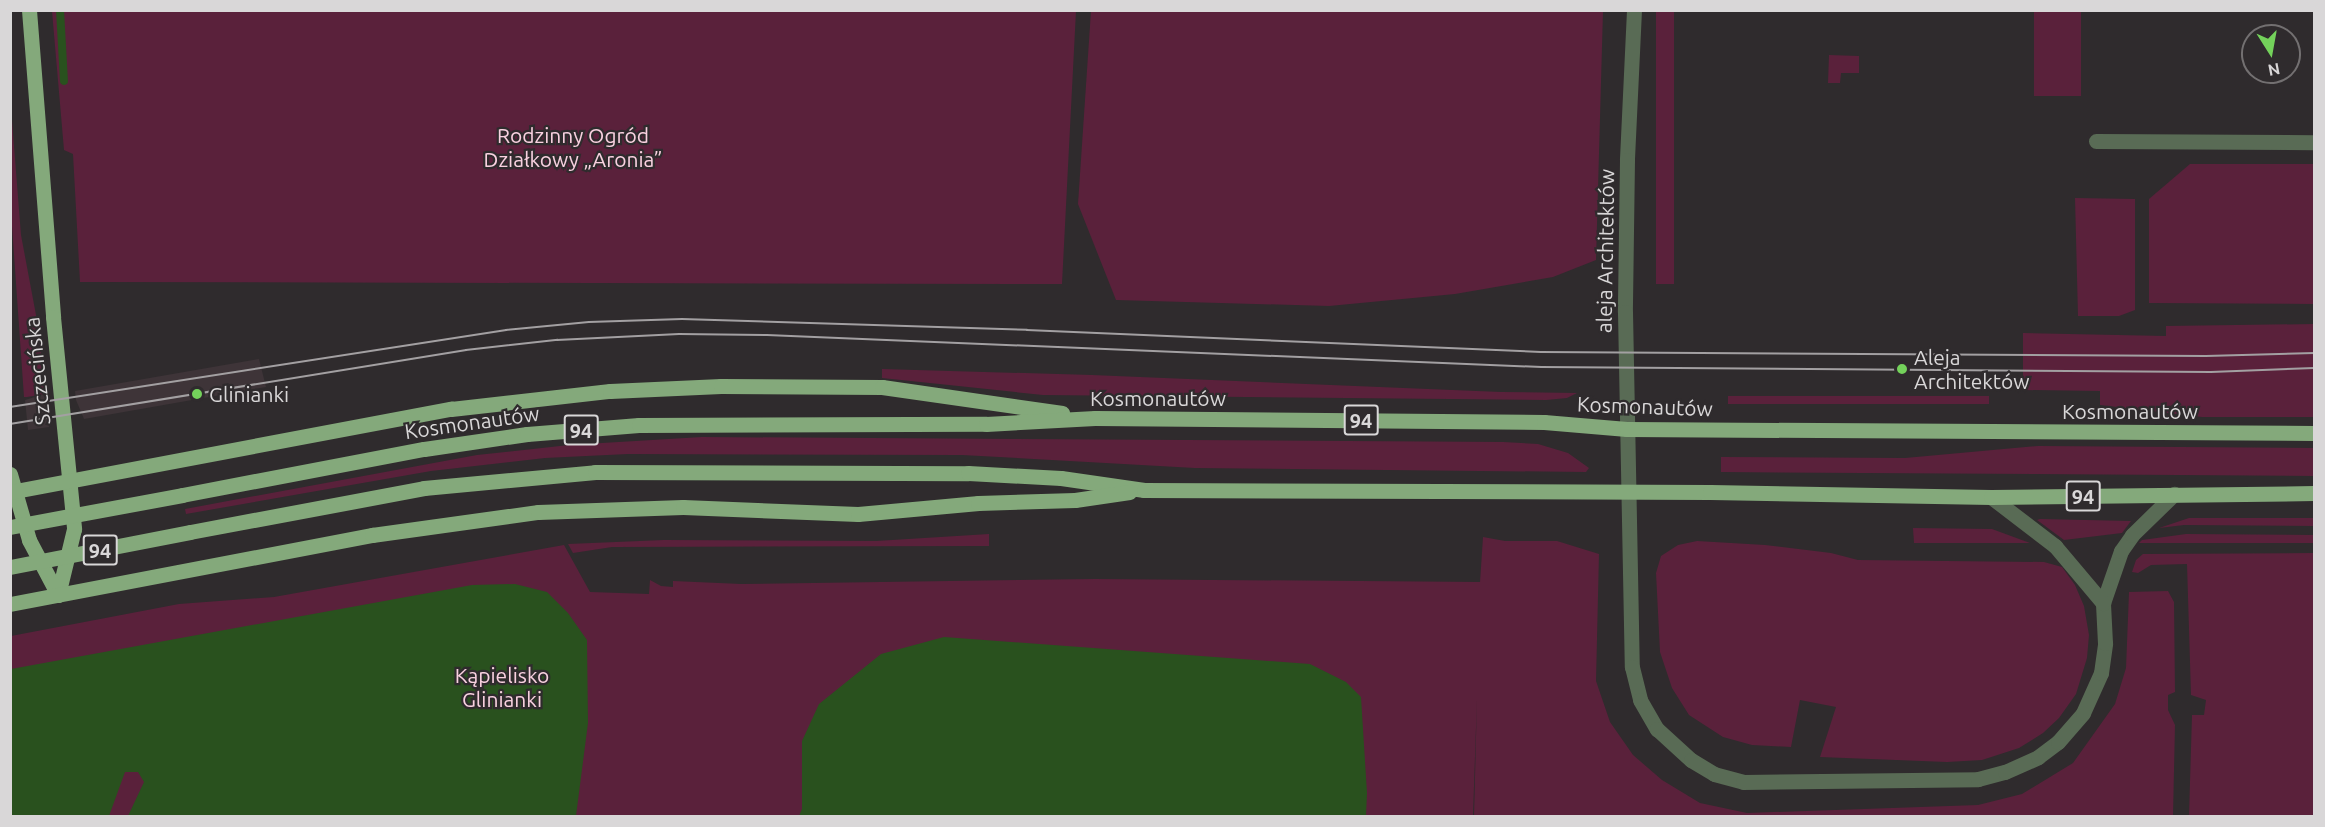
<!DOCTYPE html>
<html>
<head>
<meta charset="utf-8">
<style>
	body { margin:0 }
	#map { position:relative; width:2325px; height:827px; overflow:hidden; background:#2f2b2d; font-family:Ubuntu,sans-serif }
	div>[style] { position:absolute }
	.built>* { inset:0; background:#3e3438 }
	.green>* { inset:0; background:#5a213b; transform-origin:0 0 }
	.water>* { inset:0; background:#29511e }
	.stream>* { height:8px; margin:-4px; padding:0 4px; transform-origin:4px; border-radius:4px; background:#29511e }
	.minor>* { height:15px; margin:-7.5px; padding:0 7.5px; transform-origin:7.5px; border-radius:7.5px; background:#596b55 }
	.major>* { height:15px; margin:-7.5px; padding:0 7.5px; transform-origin:7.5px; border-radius:7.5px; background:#84a97b }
	.tram>* { height:1.5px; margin:-0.75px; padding:0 0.75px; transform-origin:0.75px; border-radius:0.75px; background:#a3a0a2 }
	.major-bridge>* { height:15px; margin:-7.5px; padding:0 7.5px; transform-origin:7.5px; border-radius:7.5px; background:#84a97b }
	.dots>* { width:16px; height:16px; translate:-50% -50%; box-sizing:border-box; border:3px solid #2f2b2d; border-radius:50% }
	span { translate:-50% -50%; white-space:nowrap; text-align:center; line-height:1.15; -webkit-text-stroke:4.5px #2f2b2d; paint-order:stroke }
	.shield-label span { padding:2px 4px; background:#2f2b2d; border:2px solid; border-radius:4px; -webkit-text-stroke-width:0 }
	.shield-label { font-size:20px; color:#d9d7d8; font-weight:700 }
	.park-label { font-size:21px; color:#f9d1e0 }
	.street-label { font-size:21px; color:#d9d7d8 }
	.poi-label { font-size:21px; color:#d9d7d8 }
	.left { translate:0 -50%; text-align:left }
	.frame { position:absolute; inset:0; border:12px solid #d9d7d8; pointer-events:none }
	.north { position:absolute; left:2241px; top:24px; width:60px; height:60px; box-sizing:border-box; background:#2f2b2d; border:2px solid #737071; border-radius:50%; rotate:169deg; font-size:16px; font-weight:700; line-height:24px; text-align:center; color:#d9d7d8 }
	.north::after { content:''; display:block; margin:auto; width:21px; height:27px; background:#74d25b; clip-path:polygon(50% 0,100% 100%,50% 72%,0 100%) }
</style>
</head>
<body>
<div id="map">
	<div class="built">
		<i style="clip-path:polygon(259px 359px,266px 387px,84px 419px,76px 400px,75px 391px)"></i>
		<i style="clip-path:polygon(45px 394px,49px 427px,28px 430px,25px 400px)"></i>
	</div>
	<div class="green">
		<i style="clip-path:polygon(52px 11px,1076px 11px,1062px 284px,80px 282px,73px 154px,64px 150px)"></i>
		<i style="clip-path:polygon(1091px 11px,1603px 11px,1596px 260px,1553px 277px,1455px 294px,1329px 306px,1116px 300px,1078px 204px)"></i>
		<i style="left:1656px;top:11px;width:18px;height:273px"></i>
		<i style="left:2034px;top:11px;width:47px;height:85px"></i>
		<i style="clip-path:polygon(1829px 55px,1859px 56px,1859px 73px,1841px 73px,1840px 83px,1828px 83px)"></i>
		<i style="clip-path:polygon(10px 95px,21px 235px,39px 331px,45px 394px,27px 397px,24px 397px,11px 212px)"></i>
		<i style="clip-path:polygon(2190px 164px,2314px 164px,2314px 304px,2149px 303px,2149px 199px)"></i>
		<i style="clip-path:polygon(2075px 198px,2135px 199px,2135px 310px,2119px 316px,2078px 316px)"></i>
		<i style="clip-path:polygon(2314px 324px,2314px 417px,2202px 417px,2100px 405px,2100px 391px,2023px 390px,2023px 333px,2166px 336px,2166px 326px)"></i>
		<i style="clip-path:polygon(882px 369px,1092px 375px,1501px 392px,1577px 393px,1567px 398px,1546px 400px,1043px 395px,882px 378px)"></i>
		<i style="left:1728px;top:396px;width:261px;height:8px"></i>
		<i style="clip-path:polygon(702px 437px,1503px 442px,1538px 444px,1568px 453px,1589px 468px,1586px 472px,1195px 468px,962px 455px,628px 454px,545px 458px,431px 471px,186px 514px,185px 509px,477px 455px,569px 445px)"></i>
		<i style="clip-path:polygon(2038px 446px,2314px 448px,2314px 476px,1721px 472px,1721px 457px,1905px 458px)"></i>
		<i style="clip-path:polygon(2189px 518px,2314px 518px,2314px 526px,2184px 525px,2159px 528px)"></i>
		<i style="clip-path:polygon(2040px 519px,2131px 521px,2122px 533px,2064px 540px,2037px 520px)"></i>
		<i style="clip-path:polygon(1913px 528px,1992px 529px,2030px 543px,1914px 543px)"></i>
		<i style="clip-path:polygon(989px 534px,989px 546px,612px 547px,573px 553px,568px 544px,664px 540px,876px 541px)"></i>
		<i style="clip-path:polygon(2186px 534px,2314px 535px,2314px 543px,2139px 543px,2142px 540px)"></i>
		<i style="clip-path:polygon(1483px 537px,1505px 541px,1557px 541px,1599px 554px,1596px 681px,1610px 722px,1633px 755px,1662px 780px,1700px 803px,1747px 813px,1978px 805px,2022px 794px,2073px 763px,2115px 704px,2126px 668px,2129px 592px,2168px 591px,2174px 602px,2175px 692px,2168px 695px,2168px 710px,2175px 725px,2173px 816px,1474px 816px,1477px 698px,1473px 816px,11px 816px,11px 636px,179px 604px,274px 597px,564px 545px,590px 592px,649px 594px,650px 580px,661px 586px,673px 587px,673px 581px,741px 584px,1095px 579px,1480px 582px)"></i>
		<i style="clip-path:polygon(1697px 541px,1765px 545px,1831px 553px,1858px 560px,2044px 562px,2062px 567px,2075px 585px,2084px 606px,2089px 635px,2087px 658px,2076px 694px,2059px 718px,2043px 733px,2019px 748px,1982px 760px,1947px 762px,1820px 757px,1836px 707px,1800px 700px,1791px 747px,1752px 745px,1723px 737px,1689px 715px,1672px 688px,1660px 652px,1656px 573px,1661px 556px,1678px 545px)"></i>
		<i style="clip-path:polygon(2314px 553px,2314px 816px,2189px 816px,2192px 715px,2204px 715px,2206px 700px,2191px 695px,2187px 564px,2151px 565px,2138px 573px,2132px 572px,2136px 560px,2143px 554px)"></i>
	</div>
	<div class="water">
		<i style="clip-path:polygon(515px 584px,547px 592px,568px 613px,587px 640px,588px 723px,576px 816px,128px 816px,144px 782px,138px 772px,125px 772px,109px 816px,11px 816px,11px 669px,472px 585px)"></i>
		<i style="clip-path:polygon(944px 637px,1310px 664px,1346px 682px,1361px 697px,1367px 793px,1366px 816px,799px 816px,802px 809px,802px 741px,819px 704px,881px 654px)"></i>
	</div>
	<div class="stream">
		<i style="left:60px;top:10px;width:71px;rotate:86.8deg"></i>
	</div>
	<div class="minor">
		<i style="left:1634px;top:10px;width:150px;rotate:92.7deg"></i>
		<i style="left:1627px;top:160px;width:152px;rotate:90.8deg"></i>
		<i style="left:1625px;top:312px;width:355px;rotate:88.9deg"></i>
		<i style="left:1632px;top:667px;width:34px;rotate:76deg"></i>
		<i style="left:1640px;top:700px;width:34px;rotate:60deg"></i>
		<i style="left:1657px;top:729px;width:46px;rotate:42.4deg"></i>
		<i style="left:1691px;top:760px;width:27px;rotate:31deg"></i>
		<i style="left:1714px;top:774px;width:30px;rotate:15deg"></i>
		<i style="left:1743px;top:782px;width:235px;rotate:-0.7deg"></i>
		<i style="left:1978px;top:779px;width:28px;rotate:-15deg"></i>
		<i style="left:2005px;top:772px;width:36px;rotate:-24deg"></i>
		<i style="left:2038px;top:757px;width:25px;rotate:-37deg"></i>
		<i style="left:2058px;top:742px;width:38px;rotate:-49deg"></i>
		<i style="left:2083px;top:713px;width:44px;rotate:-65.8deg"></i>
		<i style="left:2101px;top:673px;width:30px;rotate:-82deg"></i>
		<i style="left:2105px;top:643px;width:40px;rotate:-92.9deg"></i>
		<i style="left:2103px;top:603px;width:55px;rotate:-70.9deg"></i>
		<i style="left:2121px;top:551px;width:19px;rotate:-55deg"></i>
		<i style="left:2132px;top:535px;width:59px;rotate:-44.3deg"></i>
		<i style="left:2096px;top:141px;width:218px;rotate:0.3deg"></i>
		<i style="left:1991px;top:497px;width:81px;rotate:37.4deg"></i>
		<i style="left:2055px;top:546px;width:75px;rotate:49.9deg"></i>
	</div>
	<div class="major">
		<i style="left:29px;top:10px;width:308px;rotate:85.5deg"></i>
		<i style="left:53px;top:317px;width:213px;rotate:84.3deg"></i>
		<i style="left:74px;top:529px;width:68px;rotate:103.6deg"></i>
		<i style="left:10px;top:474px;width:69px;rotate:73.9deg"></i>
		<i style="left:29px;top:540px;width:62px;rotate:62.2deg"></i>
		<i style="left:10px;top:492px;width:449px;rotate:-10.7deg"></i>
		<i style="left:451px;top:409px;width:160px;rotate:-6.5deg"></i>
		<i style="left:610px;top:391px;width:111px;rotate:-2.6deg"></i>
		<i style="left:721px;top:386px;width:161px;rotate:0.4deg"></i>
		<i style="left:882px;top:387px;width:182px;rotate:8.2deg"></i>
		<i style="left:182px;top:495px;width:246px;rotate:-10.8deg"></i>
		<i style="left:424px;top:449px;width:104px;rotate:-8.3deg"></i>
		<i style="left:527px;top:434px;width:112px;rotate:-4.6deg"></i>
		<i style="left:639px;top:425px;width:347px;rotate:-0.2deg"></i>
		<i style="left:986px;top:424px;width:109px;rotate:-3.2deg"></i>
		<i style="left:1095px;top:418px;width:449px;rotate:0.5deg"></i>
		<i style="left:1544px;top:422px;width:83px;rotate:4.8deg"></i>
		<i style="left:1627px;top:429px;width:687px;rotate:0.33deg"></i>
		<i style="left:190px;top:532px;width:238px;rotate:-10.6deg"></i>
		<i style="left:424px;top:488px;width:172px;rotate:-5.3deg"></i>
		<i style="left:595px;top:472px;width:373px;rotate:0.2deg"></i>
		<i style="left:968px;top:473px;width:93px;rotate:3.1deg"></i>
		<i style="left:1061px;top:478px;width:84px;rotate:8.2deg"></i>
		<i style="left:1144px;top:490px;width:566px;rotate:0.2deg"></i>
		<i style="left:1710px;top:492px;width:281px;rotate:1deg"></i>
		<i style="left:1991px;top:497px;width:323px;rotate:-0.7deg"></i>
		<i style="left:10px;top:604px;width:369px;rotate:-10.8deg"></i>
		<i style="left:372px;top:535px;width:168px;rotate:-7.9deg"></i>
		<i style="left:538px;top:512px;width:145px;rotate:-2deg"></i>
		<i style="left:683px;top:507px;width:175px;rotate:2.3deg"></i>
		<i style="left:858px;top:514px;width:121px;rotate:-5.2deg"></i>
		<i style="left:978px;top:503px;width:97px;rotate:-1.8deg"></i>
		<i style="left:1075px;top:500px;width:55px;rotate:-8.4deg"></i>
	</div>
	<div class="tram">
		<i style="left:10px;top:407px;width:502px;rotate:-8.82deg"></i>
		<i style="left:506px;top:330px;width:83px;rotate:-5.5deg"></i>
		<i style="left:589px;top:322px;width:93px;rotate:-1.8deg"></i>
		<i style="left:682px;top:319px;width:345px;rotate:1.8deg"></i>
		<i style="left:1027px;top:330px;width:514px;rotate:2.45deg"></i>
		<i style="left:1541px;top:352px;width:665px;rotate:0.34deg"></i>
		<i style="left:2206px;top:356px;width:108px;rotate:-1.6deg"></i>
		<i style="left:10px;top:424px;width:462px;rotate:-9.2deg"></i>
		<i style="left:466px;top:350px;width:92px;rotate:-6.3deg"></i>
		<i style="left:557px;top:340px;width:122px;rotate:-2.8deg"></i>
		<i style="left:679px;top:334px;width:88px;rotate:0.7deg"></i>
		<i style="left:767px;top:335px;width:775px;rotate:2.37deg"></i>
		<i style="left:1541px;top:367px;width:670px;rotate:0.43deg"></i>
		<i style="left:2211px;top:372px;width:103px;rotate:-2.2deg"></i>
	</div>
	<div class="major-bridge">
		<i style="left:10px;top:527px;width:175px;rotate:-10.5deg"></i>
		<i style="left:10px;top:567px;width:183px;rotate:-11deg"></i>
	</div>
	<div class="dots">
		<i style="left:1902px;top:369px;background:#74d25b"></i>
		<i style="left:197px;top:394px;background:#74d25b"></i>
	</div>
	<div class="shield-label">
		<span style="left:1361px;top:420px">94</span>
		<span style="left:581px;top:430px">94</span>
		<span style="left:2083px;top:496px">94</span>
		<span style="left:100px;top:550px">94</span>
	</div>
	<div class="park-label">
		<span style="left:573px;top:147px">Rodzinny Ogród<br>Działkowy „Aronia”</span>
		<span style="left:502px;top:687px">Kąpielisko<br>Glinianki</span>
	</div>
	<div class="street-label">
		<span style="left:1605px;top:251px;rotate:-89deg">aleja Architektów</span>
		<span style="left:37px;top:371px;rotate:-96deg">Szczecińska</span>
		<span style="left:1158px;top:398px">Kosmonautów</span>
		<span style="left:1645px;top:406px;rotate:2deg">Kosmonautów</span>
		<span style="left:2130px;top:411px">Kosmonautów</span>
		<span style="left:472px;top:422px;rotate:-8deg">Kosmonautów</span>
	</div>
	<div class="poi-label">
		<span class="left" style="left:1914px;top:369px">Aleja<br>Architektów</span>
		<span class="left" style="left:209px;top:394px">Glinianki</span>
	</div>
	<div class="frame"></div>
	<div class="north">N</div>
</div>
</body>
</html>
